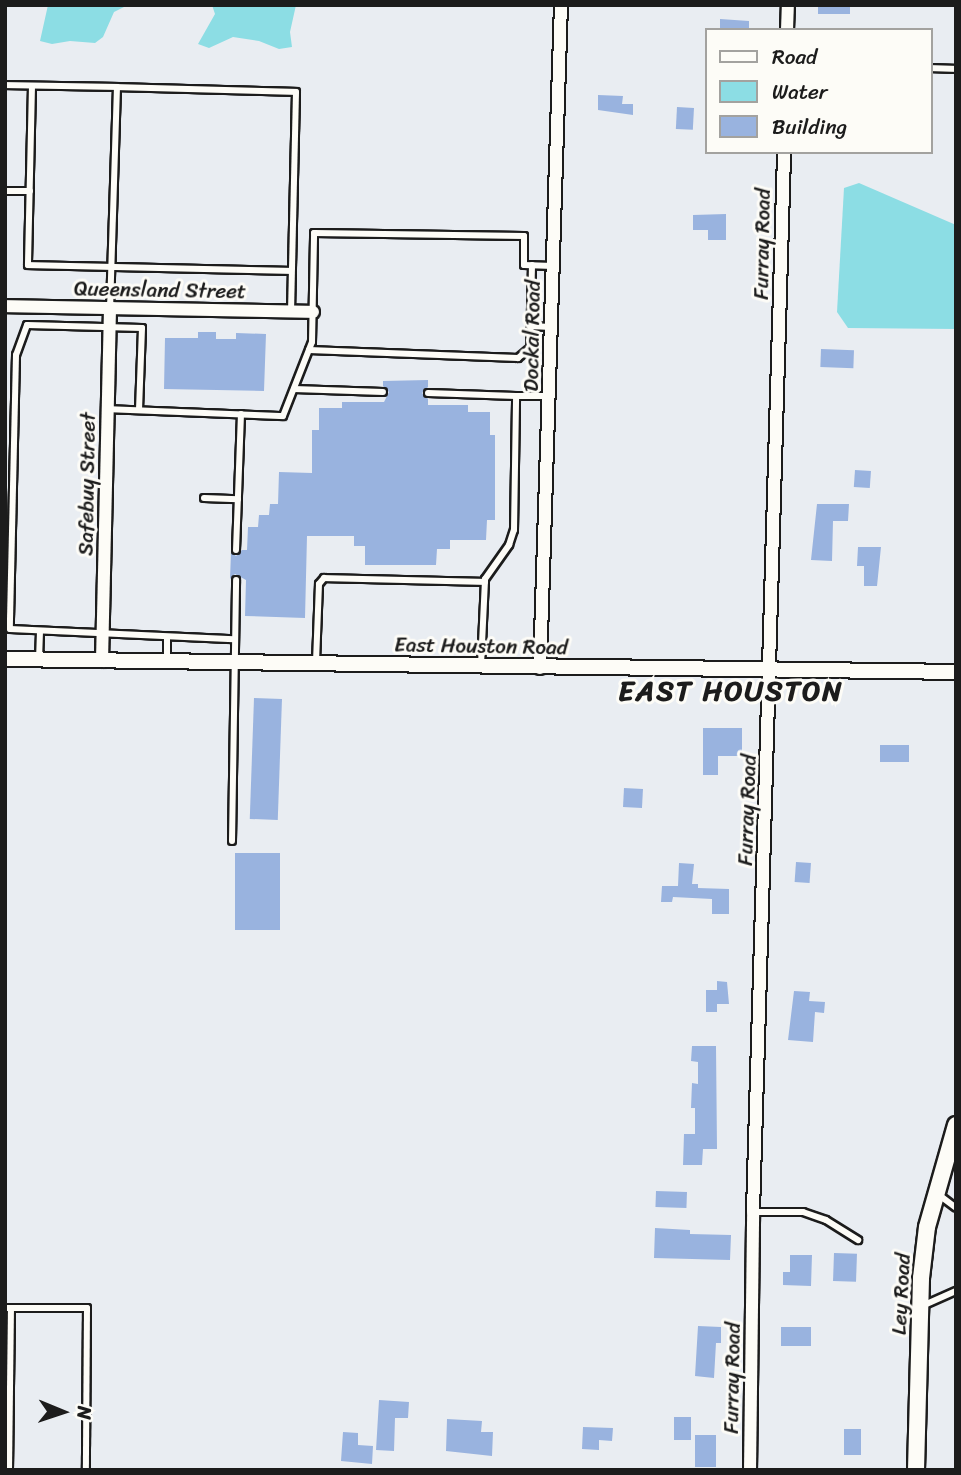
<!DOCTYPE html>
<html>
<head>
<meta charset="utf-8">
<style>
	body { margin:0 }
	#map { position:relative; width:961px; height:1475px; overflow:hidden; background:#e9edf2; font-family:Sriracha,sans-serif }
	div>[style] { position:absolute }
	.water>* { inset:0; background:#8cdde4 }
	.building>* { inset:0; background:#99b3df; transform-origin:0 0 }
	.roads { filter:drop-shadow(2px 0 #1c1c1c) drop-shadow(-2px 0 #1c1c1c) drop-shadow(0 2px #1c1c1c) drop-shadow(0 -2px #1c1c1c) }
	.service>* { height:6px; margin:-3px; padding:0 3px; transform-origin:3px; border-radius:3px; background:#fdfcf7 }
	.minor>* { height:12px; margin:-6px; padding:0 6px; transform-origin:6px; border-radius:6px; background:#fdfcf7 }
	.tertiary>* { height:14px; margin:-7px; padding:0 7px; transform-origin:7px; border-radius:7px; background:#fdfcf7 }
	.secondary>* { height:16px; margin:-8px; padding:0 8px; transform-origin:8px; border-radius:8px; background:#fdfcf7 }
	span { translate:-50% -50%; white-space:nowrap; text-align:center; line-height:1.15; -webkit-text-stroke:6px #fdfcf7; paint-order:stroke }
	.street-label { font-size:21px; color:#1c1c1c }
	.district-label { font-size:28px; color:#1c1c1c; font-weight:700; letter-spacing:2px }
	.frame { position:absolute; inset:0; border:7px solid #1c1c1c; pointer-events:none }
	.legend { position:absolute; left:705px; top:28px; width:228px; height:126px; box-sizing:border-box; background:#fdfcf7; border:2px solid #a3a29f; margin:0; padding:9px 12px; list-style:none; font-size:21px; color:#1c1c1c }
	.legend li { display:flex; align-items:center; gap:14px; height:35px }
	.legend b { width:35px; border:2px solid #a3a29f }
	.north { position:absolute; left:28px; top:1377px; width:70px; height:70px; -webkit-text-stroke:5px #fdfcf7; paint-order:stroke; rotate:92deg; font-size:19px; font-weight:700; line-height:28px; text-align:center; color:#1c1c1c }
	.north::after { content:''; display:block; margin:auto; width:24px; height:32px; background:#1c1c1c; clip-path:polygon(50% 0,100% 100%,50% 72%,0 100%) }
</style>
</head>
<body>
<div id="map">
	<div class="water">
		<i style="clip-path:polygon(48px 5px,128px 5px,114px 12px,103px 37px,95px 43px,70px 41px,52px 44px,40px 41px)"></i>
		<i style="clip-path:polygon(212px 5px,296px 5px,290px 32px,292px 47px,279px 49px,259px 41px,233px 37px,209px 48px,198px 44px,215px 14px)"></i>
		<i style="clip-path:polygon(859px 183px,956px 225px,956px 329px,848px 328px,837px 312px,844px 188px)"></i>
	</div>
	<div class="building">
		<i style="left:818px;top:5px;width:32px;height:9px"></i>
		<i style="clip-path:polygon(720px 19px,749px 21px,749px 30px,720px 30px)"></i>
		<i style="clip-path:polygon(598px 95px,623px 96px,622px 104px,633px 104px,633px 115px,598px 110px)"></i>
		<i style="left:677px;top:107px;width:17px;height:22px;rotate:3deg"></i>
		<i style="clip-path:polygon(726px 214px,726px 240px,708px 240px,708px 230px,693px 230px,693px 215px)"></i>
		<i style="clip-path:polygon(198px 332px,216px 332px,216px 339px,236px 339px,236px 333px,266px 334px,264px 391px,164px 389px,165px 338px,198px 338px)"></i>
		<i style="left:821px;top:349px;width:33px;height:18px;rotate:2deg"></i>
		<i style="clip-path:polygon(428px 380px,428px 387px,422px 393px,428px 399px,428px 405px,468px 405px,468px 412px,490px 412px,490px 435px,495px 435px,495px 520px,487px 520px,486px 540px,450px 540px,450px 549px,437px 549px,436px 565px,365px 565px,365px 546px,354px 546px,354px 536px,307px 536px,305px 618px,245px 616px,246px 580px,235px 574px,230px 579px,231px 552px,236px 556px,242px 550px,247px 550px,248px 527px,258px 527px,259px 515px,269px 515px,270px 504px,278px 504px,279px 472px,312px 473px,312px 430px,319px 430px,319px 408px,342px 408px,342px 402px,384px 402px,389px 392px,383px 386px,383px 381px)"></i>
		<i style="left:855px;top:470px;width:16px;height:17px;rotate:4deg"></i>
		<i style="clip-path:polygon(817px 504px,849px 504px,848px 521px,833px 521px,832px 561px,811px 560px)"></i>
		<i style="clip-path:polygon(858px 547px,881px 547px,877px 586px,864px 586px,864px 566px,857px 566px)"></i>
		<i style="left:254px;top:698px;width:28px;height:121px;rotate:2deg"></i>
		<i style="clip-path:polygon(703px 728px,742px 728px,742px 756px,718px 756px,718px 775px,703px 775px)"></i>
		<i style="left:880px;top:745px;width:29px;height:17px"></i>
		<i style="left:624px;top:788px;width:19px;height:19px;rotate:3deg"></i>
		<i style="left:235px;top:853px;width:45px;height:77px"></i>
		<i style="left:796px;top:862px;width:15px;height:20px;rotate:4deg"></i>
		<i style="clip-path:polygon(679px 863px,694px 864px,692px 884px,698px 884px,698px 888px,729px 889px,729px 914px,712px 914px,712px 899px,673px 897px,672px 902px,661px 902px,662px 886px,678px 886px)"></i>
		<i style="clip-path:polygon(717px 981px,727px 982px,729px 1004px,717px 1004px,717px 1012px,706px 1012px,706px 990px,717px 990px)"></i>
		<i style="clip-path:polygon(794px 991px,810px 992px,809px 1001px,825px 1002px,824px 1013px,815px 1012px,813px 1042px,788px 1040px)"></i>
		<i style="clip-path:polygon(692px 1046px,716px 1046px,717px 1149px,703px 1149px,702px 1165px,683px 1165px,684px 1134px,695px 1134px,695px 1108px,691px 1108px,692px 1083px,698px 1084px,698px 1062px,691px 1061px)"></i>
		<i style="left:656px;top:1191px;width:31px;height:16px;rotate:2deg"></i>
		<i style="clip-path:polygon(655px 1228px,690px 1230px,690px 1234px,731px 1235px,730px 1260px,654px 1258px)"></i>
		<i style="left:834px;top:1253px;width:23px;height:28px;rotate:2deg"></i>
		<i style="clip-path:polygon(790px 1255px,812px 1255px,811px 1286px,783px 1285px,783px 1272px,790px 1272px)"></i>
		<i style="clip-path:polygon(698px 1326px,721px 1327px,721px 1343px,716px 1343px,714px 1378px,695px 1376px)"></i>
		<i style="left:781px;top:1327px;width:30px;height:19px"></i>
		<i style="clip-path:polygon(379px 1400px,409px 1402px,408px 1418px,395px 1418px,394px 1451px,376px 1450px)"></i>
		<i style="left:674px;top:1417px;width:17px;height:23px"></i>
		<i style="clip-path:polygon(447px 1419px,482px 1421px,481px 1432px,493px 1432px,492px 1456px,446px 1451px)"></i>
		<i style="clip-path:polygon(583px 1427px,613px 1428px,612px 1441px,599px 1440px,599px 1450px,582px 1449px)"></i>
		<i style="left:844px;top:1429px;width:17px;height:26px"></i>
		<i style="clip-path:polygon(343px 1432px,358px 1433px,358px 1445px,373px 1446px,372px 1464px,341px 1461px)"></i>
		<i style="left:695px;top:1435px;width:21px;height:32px"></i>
	</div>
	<div class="roads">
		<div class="service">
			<i style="left:931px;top:68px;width:25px;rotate:2deg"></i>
			<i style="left:5px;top:85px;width:112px;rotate:1deg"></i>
			<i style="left:117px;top:87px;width:220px;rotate:91.8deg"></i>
			<i style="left:32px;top:86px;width:179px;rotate:91.3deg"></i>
			<i style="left:28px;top:265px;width:263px;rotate:1.3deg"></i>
			<i style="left:117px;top:87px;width:179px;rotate:1.6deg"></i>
			<i style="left:296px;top:92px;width:220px;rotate:91.3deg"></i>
			<i style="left:5px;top:191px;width:25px"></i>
			<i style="left:530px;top:326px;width:21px;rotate:3deg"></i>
			<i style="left:309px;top:350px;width:209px;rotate:2.2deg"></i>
			<i style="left:518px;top:358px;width:16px;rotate:-40deg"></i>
			<i style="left:530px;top:348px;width:83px;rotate:-88.6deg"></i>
			<i style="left:294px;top:389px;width:89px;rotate:1.9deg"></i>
			<i style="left:428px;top:393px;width:88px;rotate:2deg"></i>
			<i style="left:108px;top:409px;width:175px;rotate:2.3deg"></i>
			<i style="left:283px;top:416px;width:79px;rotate:-68.6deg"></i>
			<i style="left:312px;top:342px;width:109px;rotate:-88.9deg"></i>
			<i style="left:314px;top:233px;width:210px;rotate:0.8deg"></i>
			<i style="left:524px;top:236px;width:29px;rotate:90deg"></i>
			<i style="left:524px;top:265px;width:29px;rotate:2deg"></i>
			<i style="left:139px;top:410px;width:82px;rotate:-87.9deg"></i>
			<i style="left:142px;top:328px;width:115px;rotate:-178.5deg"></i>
			<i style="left:27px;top:325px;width:32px;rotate:110deg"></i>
			<i style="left:16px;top:355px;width:274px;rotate:91.3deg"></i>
			<i style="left:10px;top:629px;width:224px;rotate:2.6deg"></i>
			<i style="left:204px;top:498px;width:34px;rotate:2deg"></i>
			<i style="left:236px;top:550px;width:136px;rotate:-87.9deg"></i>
			<i style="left:39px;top:660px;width:29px;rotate:-88deg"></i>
			<i style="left:167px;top:660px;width:23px;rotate:-90deg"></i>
			<i style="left:316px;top:662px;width:78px;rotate:-87.8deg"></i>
			<i style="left:319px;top:584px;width:8px;rotate:-50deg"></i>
			<i style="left:324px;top:578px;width:161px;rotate:1.4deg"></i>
			<i style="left:481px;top:665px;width:86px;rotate:-87.3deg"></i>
			<i style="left:485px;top:579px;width:42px;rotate:-54.8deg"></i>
			<i style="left:509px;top:545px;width:16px;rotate:-72deg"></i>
			<i style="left:514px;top:530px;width:134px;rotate:-89.1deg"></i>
			<i style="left:516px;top:396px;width:34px"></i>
			<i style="left:232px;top:841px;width:261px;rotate:-89.1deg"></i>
			<i style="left:939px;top:1195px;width:21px;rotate:37deg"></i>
			<i style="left:753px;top:1212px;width:50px"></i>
			<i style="left:803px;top:1212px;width:24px;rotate:19deg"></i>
			<i style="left:826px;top:1220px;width:38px;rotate:32deg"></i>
			<i style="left:922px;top:1306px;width:37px;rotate:-24deg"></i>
			<i style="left:5px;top:1308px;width:82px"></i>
			<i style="left:87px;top:1308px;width:162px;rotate:90.4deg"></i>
			<i style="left:9px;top:1470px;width:162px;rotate:-89.3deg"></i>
		</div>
		<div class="minor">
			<i style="left:787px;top:30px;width:25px;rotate:-88deg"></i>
			<i style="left:5px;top:306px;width:308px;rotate:1.1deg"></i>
			<i style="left:102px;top:661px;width:354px;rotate:-88.7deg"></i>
			<i style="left:540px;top:668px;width:663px;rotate:-88.19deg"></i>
			<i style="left:750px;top:1470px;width:258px;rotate:-89.3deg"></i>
			<i style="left:753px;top:1212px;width:1060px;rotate:-88.32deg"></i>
		</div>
		<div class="tertiary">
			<i style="left:5px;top:659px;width:951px;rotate:0.78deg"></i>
		</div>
		<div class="secondary">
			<i style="left:916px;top:1470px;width:192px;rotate:-88.5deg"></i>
			<i style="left:921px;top:1278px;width:51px;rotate:-83.3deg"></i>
			<i style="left:927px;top:1227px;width:106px;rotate:-74.1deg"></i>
		</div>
	</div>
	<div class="street-label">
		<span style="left:762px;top:244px;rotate:-89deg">Furray Road</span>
		<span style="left:160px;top:290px;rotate:1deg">Queensland Street</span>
		<span style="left:532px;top:336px;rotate:-89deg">Dockal Road</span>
		<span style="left:87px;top:484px;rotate:-89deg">Safebuy Street</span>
		<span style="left:481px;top:646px;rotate:1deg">East Houston Road</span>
		<span style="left:747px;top:810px;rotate:-88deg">Furray Road</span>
		<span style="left:901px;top:1294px;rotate:-87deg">Ley Road</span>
		<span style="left:732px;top:1378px;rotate:-89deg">Furray Road</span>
	</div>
	<div class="district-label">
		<span style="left:731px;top:691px">EAST HOUSTON</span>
	</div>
	<div class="frame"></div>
	<ul class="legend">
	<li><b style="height:9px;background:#fdfcf7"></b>Road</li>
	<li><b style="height:19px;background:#8cdde4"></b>Water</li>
	<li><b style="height:19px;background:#99b3df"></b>Building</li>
	</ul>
	<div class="north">N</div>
</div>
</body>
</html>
